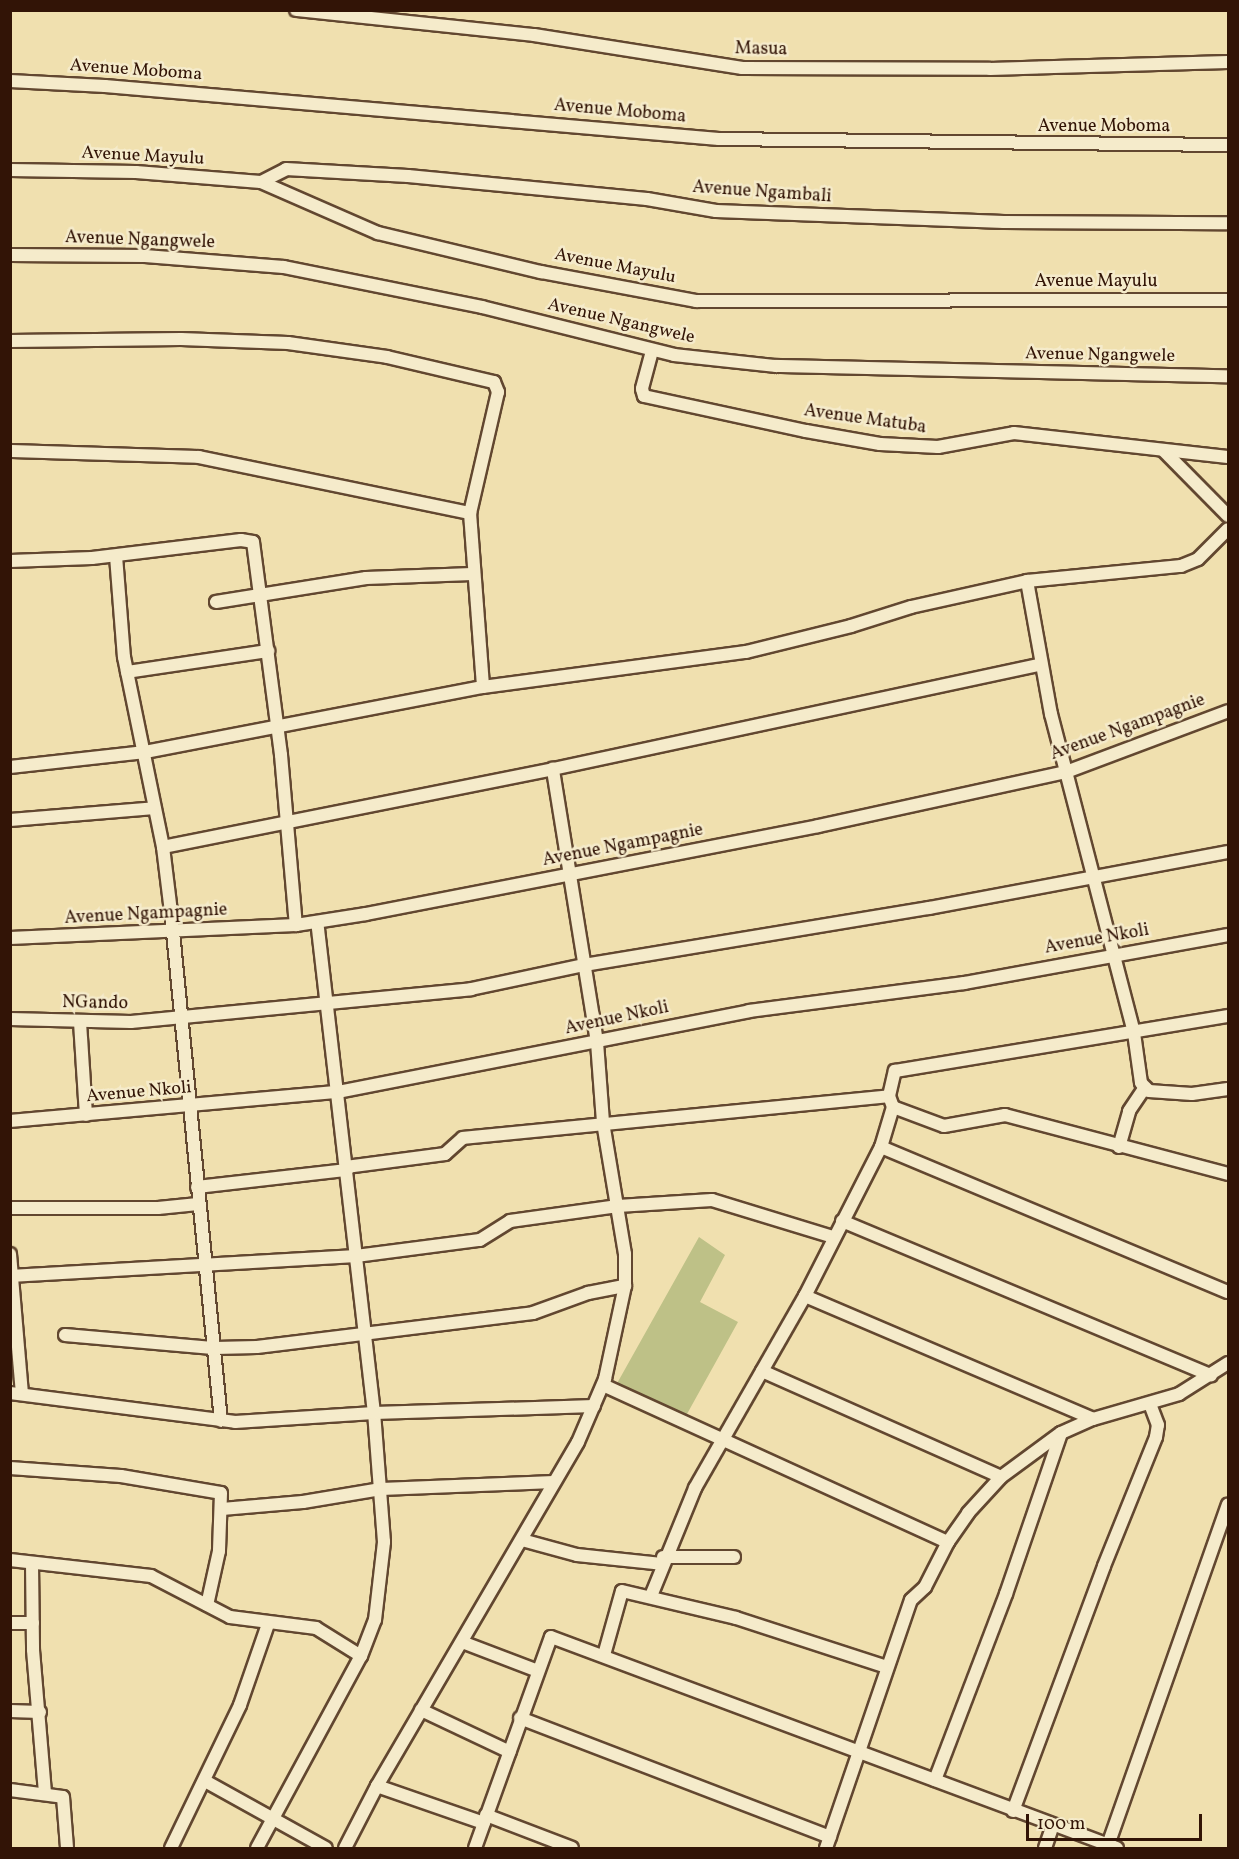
<!DOCTYPE html>
<html>
<head>
<meta charset="utf-8">
<style>
	body { margin:0 }
	#map { position:relative; width:1239px; height:1859px; overflow:hidden; background:#f0e0af; font-family:Vollkorn,serif }
	div>[style] { position:absolute }
	.green>* { inset:0; background:#bec187 }
	.roads { filter:drop-shadow(2px 0 #624730) drop-shadow(-2px 0 #624730) drop-shadow(0 2px #624730) drop-shadow(0 -2px #624730) }
	.minor>* { height:12px; margin:-6px; padding:0 6px; transform-origin:6px; border-radius:6px; background:#f5ebcb }
	span { translate:-50% -50%; white-space:nowrap; text-align:center; line-height:1.15; -webkit-text-stroke:5px #f5ebcb; paint-order:stroke }
	.street-label { font-size:18px; color:#321406 }
	.frame { position:absolute; inset:0; border:12px solid #321406; pointer-events:none }
	.scale { position:absolute; left:1026px; top:1814px; width:176px; height:27px; box-sizing:border-box; border:3px solid #321406; border-top:0; padding-left:8px; font-size:18px; line-height:21px; white-space:nowrap; color:#321406; -webkit-text-stroke:4px #f5ebcb; paint-order:stroke }
</style>
</head>
<body>
<div id="map">
	<div class="green">
		<i style="clip-path:polygon(699px 1237px,725px 1255px,700px 1302px,738px 1322px,682px 1423px,615px 1387px)"></i>
	</div>
	<div class="roads">
		<div class="minor">
			<i style="left:296px;top:10px;width:239px;rotate:6deg"></i>
			<i style="left:534px;top:35px;width:211px;rotate:9deg"></i>
			<i style="left:742px;top:68px;width:248px;rotate:0.2deg"></i>
			<i style="left:990px;top:69px;width:238px;rotate:-1.7deg"></i>
			<i style="left:10px;top:81px;width:95px;rotate:3deg"></i>
			<i style="left:105px;top:86px;width:616px;rotate:4.93deg"></i>
			<i style="left:719px;top:139px;width:509px;rotate:0.68deg"></i>
			<i style="left:10px;top:170px;width:126px;rotate:0.9deg"></i>
			<i style="left:136px;top:172px;width:125px;rotate:4.6deg"></i>
			<i style="left:261px;top:182px;width:128px;rotate:23.6deg"></i>
			<i style="left:378px;top:233px;width:168px;rotate:13.5deg"></i>
			<i style="left:541px;top:272px;width:158px;rotate:10.6deg"></i>
			<i style="left:696px;top:301px;width:532px;rotate:-0.11deg"></i>
			<i style="left:261px;top:182px;width:28px;rotate:-27deg"></i>
			<i style="left:286px;top:169px;width:122px;rotate:3.3deg"></i>
			<i style="left:408px;top:176px;width:240px;rotate:5.5deg"></i>
			<i style="left:647px;top:199px;width:70px;rotate:9.9deg"></i>
			<i style="left:716px;top:211px;width:288px;rotate:2.2deg"></i>
			<i style="left:1004px;top:222px;width:224px;rotate:0.3deg"></i>
			<i style="left:10px;top:255px;width:135px;rotate:0.4deg"></i>
			<i style="left:145px;top:256px;width:139px;rotate:4.5deg"></i>
			<i style="left:284px;top:267px;width:202px;rotate:11.4deg"></i>
			<i style="left:482px;top:307px;width:198px;rotate:14deg"></i>
			<i style="left:674px;top:355px;width:103px;rotate:6.2deg"></i>
			<i style="left:776px;top:366px;width:452px;rotate:1.3deg"></i>
			<i style="left:10px;top:341px;width:171px;rotate:-0.7deg"></i>
			<i style="left:181px;top:339px;width:107px;rotate:2.1deg"></i>
			<i style="left:288px;top:343px;width:100px;rotate:8deg"></i>
			<i style="left:387px;top:357px;width:110px;rotate:13.2deg"></i>
			<i style="left:494px;top:382px;width:11px;rotate:68deg"></i>
			<i style="left:498px;top:392px;width:124px;rotate:103deg"></i>
			<i style="left:470px;top:513px;width:174px;rotate:85.7deg"></i>
			<i style="left:652px;top:351px;width:39px;rotate:105deg"></i>
			<i style="left:642px;top:389px;width:7px;rotate:74deg"></i>
			<i style="left:644px;top:396px;width:166px;rotate:12.2deg"></i>
			<i style="left:806px;top:431px;width:75px;rotate:10deg"></i>
			<i style="left:880px;top:444px;width:58px;rotate:3deg"></i>
			<i style="left:938px;top:447px;width:77px;rotate:-10.4deg"></i>
			<i style="left:1014px;top:433px;width:215px;rotate:6.4deg"></i>
			<i style="left:10px;top:451px;width:189px;rotate:1.8deg"></i>
			<i style="left:199px;top:457px;width:277px;rotate:11.7deg"></i>
			<i style="left:1164px;top:451px;width:91px;rotate:45.4deg"></i>
			<i style="left:116px;top:556px;width:101px;rotate:85.5deg"></i>
			<i style="left:124px;top:657px;width:194px;rotate:78.4deg"></i>
			<i style="left:163px;top:847px;width:65px;rotate:83deg"></i>
			<i style="left:171px;top:912px;width:511px;rotate:84.39deg"></i>
			<i style="left:10px;top:561px;width:82px;rotate:-2.1deg"></i>
			<i style="left:92px;top:558px;width:150px;rotate:-6.9deg"></i>
			<i style="left:241px;top:540px;width:12px;rotate:9deg"></i>
			<i style="left:253px;top:542px;width:215px;rotate:82.5deg"></i>
			<i style="left:281px;top:755px;width:171px;rotate:85deg"></i>
			<i style="left:1027px;top:581px;width:135px;rotate:79.8deg"></i>
			<i style="left:1051px;top:714px;width:330px;rotate:75.4deg"></i>
			<i style="left:1134px;top:1033px;width:50px;rotate:82deg"></i>
			<i style="left:1141px;top:1083px;width:11px;rotate:45deg"></i>
			<i style="left:1149px;top:1091px;width:43px;rotate:4deg"></i>
			<i style="left:1192px;top:1094px;width:36px;rotate:-8deg"></i>
			<i style="left:216px;top:602px;width:152px;rotate:-9.1deg"></i>
			<i style="left:366px;top:578px;width:106px;rotate:-2.2deg"></i>
			<i style="left:127px;top:672px;width:143px;rotate:-8.5deg"></i>
			<i style="left:10px;top:767px;width:136px;rotate:-6.3deg"></i>
			<i style="left:145px;top:752px;width:344px;rotate:-10.9deg"></i>
			<i style="left:483px;top:687px;width:265px;rotate:-7.6deg"></i>
			<i style="left:746px;top:652px;width:108px;rotate:-13.9deg"></i>
			<i style="left:851px;top:626px;width:63px;rotate:-17.6deg"></i>
			<i style="left:911px;top:607px;width:119px;rotate:-12.6deg"></i>
			<i style="left:1027px;top:581px;width:155px;rotate:-5.6deg"></i>
			<i style="left:1181px;top:566px;width:18px;rotate:-22deg"></i>
			<i style="left:1198px;top:559px;width:42px;rotate:-45deg"></i>
			<i style="left:10px;top:820px;width:145px;rotate:-4.7deg"></i>
			<i style="left:163px;top:847px;width:398px;rotate:-11.3deg"></i>
			<i style="left:553px;top:769px;width:498px;rotate:-12.1deg"></i>
			<i style="left:10px;top:938px;width:286px;rotate:-2.6deg"></i>
			<i style="left:296px;top:925px;width:71px;rotate:-8.9deg"></i>
			<i style="left:366px;top:914px;width:460px;rotate:-11deg"></i>
			<i style="left:818px;top:826px;width:254px;rotate:-12.3deg"></i>
			<i style="left:1066px;top:772px;width:173px;rotate:-20.6deg"></i>
			<i style="left:10px;top:1019px;width:121px;rotate:1.4deg"></i>
			<i style="left:131px;top:1022px;width:342px;rotate:-5.5deg"></i>
			<i style="left:471px;top:989px;width:116px;rotate:-12deg"></i>
			<i style="left:584px;top:965px;width:350px;rotate:-9.4deg"></i>
			<i style="left:929px;top:908px;width:304px;rotate:-10.6deg"></i>
			<i style="left:80px;top:1022px;width:93px;rotate:86.3deg"></i>
			<i style="left:893px;top:1107px;width:54px;rotate:20.4deg"></i>
			<i style="left:944px;top:1126px;width:62px;rotate:-10.2deg"></i>
			<i style="left:1005px;top:1115px;width:231px;rotate:14.8deg"></i>
			<i style="left:10px;top:1121px;width:329px;rotate:-5.1deg"></i>
			<i style="left:338px;top:1092px;width:419px;rotate:-11.1deg"></i>
			<i style="left:749px;top:1011px;width:217px;rotate:-7.4deg"></i>
			<i style="left:964px;top:983px;width:268px;rotate:-10.3deg"></i>
			<i style="left:881px;top:1147px;width:376px;rotate:22.7deg"></i>
			<i style="left:1119px;top:1147px;width:37px;rotate:-74deg"></i>
			<i style="left:1129px;top:1111px;width:27px;rotate:-56deg"></i>
			<i style="left:346px;top:1167px;width:100px;rotate:-7.5deg"></i>
			<i style="left:445px;top:1154px;width:24px;rotate:-42deg"></i>
			<i style="left:463px;top:1138px;width:428px;rotate:-5.6deg"></i>
			<i style="left:197px;top:1187px;width:151px;rotate:-6.5deg"></i>
			<i style="left:10px;top:1208px;width:148px"></i>
			<i style="left:158px;top:1208px;width:40px;rotate:-5.7deg"></i>
			<i style="left:842px;top:1221px;width:400px;rotate:22.7deg"></i>
			<i style="left:10px;top:1254px;width:140px;rotate:85.1deg"></i>
			<i style="left:10px;top:1276px;width:347px;rotate:-3.3deg"></i>
			<i style="left:356px;top:1256px;width:125px;rotate:-7.4deg"></i>
			<i style="left:480px;top:1240px;width:36px;rotate:-32deg"></i>
			<i style="left:510px;top:1221px;width:109px;rotate:-7.9deg"></i>
			<i style="left:618px;top:1206px;width:94px;rotate:-3.7deg"></i>
			<i style="left:712px;top:1200px;width:127px;rotate:17deg"></i>
			<i style="left:805px;top:1296px;width:313px;rotate:23.1deg"></i>
			<i style="left:65px;top:1335px;width:151px;rotate:5deg"></i>
			<i style="left:215px;top:1348px;width:42px;rotate:-1.4deg"></i>
			<i style="left:257px;top:1347px;width:278px;rotate:-7deg"></i>
			<i style="left:533px;top:1313px;width:59px;rotate:-20deg"></i>
			<i style="left:588px;top:1293px;width:38px;rotate:-11deg"></i>
			<i style="left:762px;top:1371px;width:261px;rotate:23.9deg"></i>
			<i style="left:603px;top:1385px;width:379px;rotate:24.5deg"></i>
			<i style="left:10px;top:1393px;width:227px;rotate:7.3deg"></i>
			<i style="left:235px;top:1422px;width:139px;rotate:-3.7deg"></i>
			<i style="left:374px;top:1413px;width:220px;rotate:-1.8deg"></i>
			<i style="left:10px;top:1468px;width:111px;rotate:4.1deg"></i>
			<i style="left:121px;top:1476px;width:101px;rotate:9.6deg"></i>
			<i style="left:221px;top:1493px;width:58px;rotate:92deg"></i>
			<i style="left:219px;top:1551px;width:55px;rotate:102.5deg"></i>
			<i style="left:222px;top:1509px;width:81px;rotate:-4.9deg"></i>
			<i style="left:303px;top:1502px;width:79px;rotate:-9.5deg"></i>
			<i style="left:381px;top:1489px;width:173px;rotate:-2.3deg"></i>
			<i style="left:522px;top:1540px;width:57px;rotate:15.3deg"></i>
			<i style="left:577px;top:1555px;width:85px;rotate:6deg"></i>
			<i style="left:663px;top:1557px;width:71px"></i>
			<i style="left:10px;top:1560px;width:142px;rotate:6.5deg"></i>
			<i style="left:151px;top:1576px;width:89px;rotate:27.4deg"></i>
			<i style="left:230px;top:1617px;width:87px;rotate:7.3deg"></i>
			<i style="left:316px;top:1628px;width:53px;rotate:31.9deg"></i>
			<i style="left:32px;top:1564px;width:86px;rotate:89.3deg"></i>
			<i style="left:33px;top:1650px;width:144px;rotate:85.2deg"></i>
			<i style="left:651px;top:1596px;width:117px;rotate:-67.8deg"></i>
			<i style="left:695px;top:1488px;width:221px;rotate:-60.2deg"></i>
			<i style="left:805px;top:1296px;width:167px;rotate:-63deg"></i>
			<i style="left:881px;top:1147px;width:42px;rotate:-73.3deg"></i>
			<i style="left:893px;top:1107px;width:12px;rotate:-110deg"></i>
			<i style="left:889px;top:1096px;width:26px;rotate:-77deg"></i>
			<i style="left:895px;top:1071px;width:338px;rotate:-9.4deg"></i>
			<i style="left:10px;top:1623px;width:23px"></i>
			<i style="left:462px;top:1642px;width:81px;rotate:20.9deg"></i>
			<i style="left:604px;top:1655px;width:66px;rotate:-74.3deg"></i>
			<i style="left:622px;top:1591px;width:117px;rotate:13.3deg"></i>
			<i style="left:736px;top:1618px;width:159px;rotate:18deg"></i>
			<i style="left:421px;top:1710px;width:98px;rotate:25.3deg"></i>
			<i style="left:10px;top:1711px;width:30px;rotate:2deg"></i>
			<i style="left:520px;top:1718px;width:332px;rotate:21deg"></i>
			<i style="left:935px;top:1780px;width:199px;rotate:-69.1deg"></i>
			<i style="left:1006px;top:1594px;width:170px;rotate:-71.1deg"></i>
			<i style="left:205px;top:1781px;width:138px;rotate:29deg"></i>
			<i style="left:377px;top:1786px;width:113px;rotate:19.1deg"></i>
			<i style="left:10px;top:1790px;width:53px;rotate:7.5deg"></i>
			<i style="left:63px;top:1797px;width:51px;rotate:85.5deg"></i>
			<i style="left:1013px;top:1811px;width:261px;rotate:-69.6deg"></i>
			<i style="left:1104px;top:1566px;width:139px;rotate:-68deg"></i>
			<i style="left:1156px;top:1437px;width:12px;rotate:-81deg"></i>
			<i style="left:1158px;top:1425px;width:22px;rotate:-111deg"></i>
			<i style="left:486px;top:1815px;width:92px;rotate:21deg"></i>
			<i style="left:1108px;top:1845px;width:361px;rotate:-70.6deg"></i>
			<i style="left:171px;top:1848px;width:159px;rotate:-64.2deg"></i>
			<i style="left:240px;top:1705px;width:86px;rotate:-70.9deg"></i>
			<i style="left:257px;top:1848px;width:218px;rotate:-61.6deg"></i>
			<i style="left:361px;top:1656px;width:39px;rotate:-69deg"></i>
			<i style="left:375px;top:1620px;width:79px;rotate:-83.4deg"></i>
			<i style="left:384px;top:1542px;width:129px;rotate:-94.4deg"></i>
			<i style="left:374px;top:1413px;width:493px;rotate:-96.6deg"></i>
			<i style="left:345px;top:1848px;width:70px;rotate:-62.7deg"></i>
			<i style="left:377px;top:1786px;width:398px;rotate:-59.7deg"></i>
			<i style="left:578px;top:1442px;width:69px;rotate:-66.8deg"></i>
			<i style="left:605px;top:1379px;width:95px;rotate:-77.9deg"></i>
			<i style="left:625px;top:1286px;width:32px;rotate:-90deg"></i>
			<i style="left:625px;top:1254px;width:134px;rotate:-99.5deg"></i>
			<i style="left:603px;top:1122px;width:80px;rotate:-94.3deg"></i>
			<i style="left:597px;top:1042px;width:277px;rotate:-99.2deg"></i>
			<i style="left:475px;top:1848px;width:224px;rotate:-70.2deg"></i>
			<i style="left:551px;top:1637px;width:604px;rotate:20.45deg"></i>
			<i style="left:826px;top:1848px;width:262px;rotate:-71.1deg"></i>
			<i style="left:911px;top:1600px;width:19px;rotate:-43deg"></i>
			<i style="left:925px;top:1587px;width:51px;rotate:-62.9deg"></i>
			<i style="left:948px;top:1542px;width:35px;rotate:-55deg"></i>
			<i style="left:968px;top:1513px;width:49px;rotate:-47.5deg"></i>
			<i style="left:1001px;top:1477px;width:74px;rotate:-36.3deg"></i>
			<i style="left:1061px;top:1433px;width:35px;rotate:-24deg"></i>
			<i style="left:1093px;top:1419px;width:90px;rotate:-16.2deg"></i>
			<i style="left:1179px;top:1394px;width:58px;rotate:-32.3deg"></i>
			<i style="left:1045px;top:1848px;width:24px;rotate:-71deg"></i>
		</div>
	</div>
	<div class="street-label">
		<span style="left:761px;top:50px;rotate:1deg">Masua</span>
		<span style="left:136px;top:71px;rotate:4deg">Avenue Moboma</span>
		<span style="left:620px;top:112px;rotate:5deg">Avenue Moboma</span>
		<span style="left:1104px;top:127px">Avenue Moboma</span>
		<span style="left:143px;top:157px;rotate:3deg">Avenue Mayulu</span>
		<span style="left:762px;top:193px;rotate:4deg">Avenue Ngambali</span>
		<span style="left:140px;top:241px;rotate:2deg">Avenue Ngangwele</span>
		<span style="left:615px;top:267px;rotate:11deg">Avenue Mayulu</span>
		<span style="left:1096px;top:282px">Avenue Mayulu</span>
		<span style="left:621px;top:322px;rotate:13deg">Avenue Ngangwele</span>
		<span style="left:1100px;top:356px;rotate:1deg">Avenue Ngangwele</span>
		<span style="left:865px;top:420px;rotate:8deg">Avenue Matuba</span>
		<span style="left:1128px;top:728px;rotate:-20deg">Avenue Ngampagnie</span>
		<span style="left:623px;top:846px;rotate:-11deg">Avenue Ngampagnie</span>
		<span style="left:146px;top:915px;rotate:-3deg">Avenue Ngampagnie</span>
		<span style="left:1097px;top:940px;rotate:-10deg">Avenue Nkoli</span>
		<span style="left:95px;top:1004px;rotate:1deg">NGando</span>
		<span style="left:617px;top:1019px;rotate:-12deg">Avenue Nkoli</span>
		<span style="left:139px;top:1093px;rotate:-5deg">Avenue Nkoli</span>
	</div>
	<div class="frame"></div>
	<div class="scale">100 m</div>
</div>
</body>
</html>
